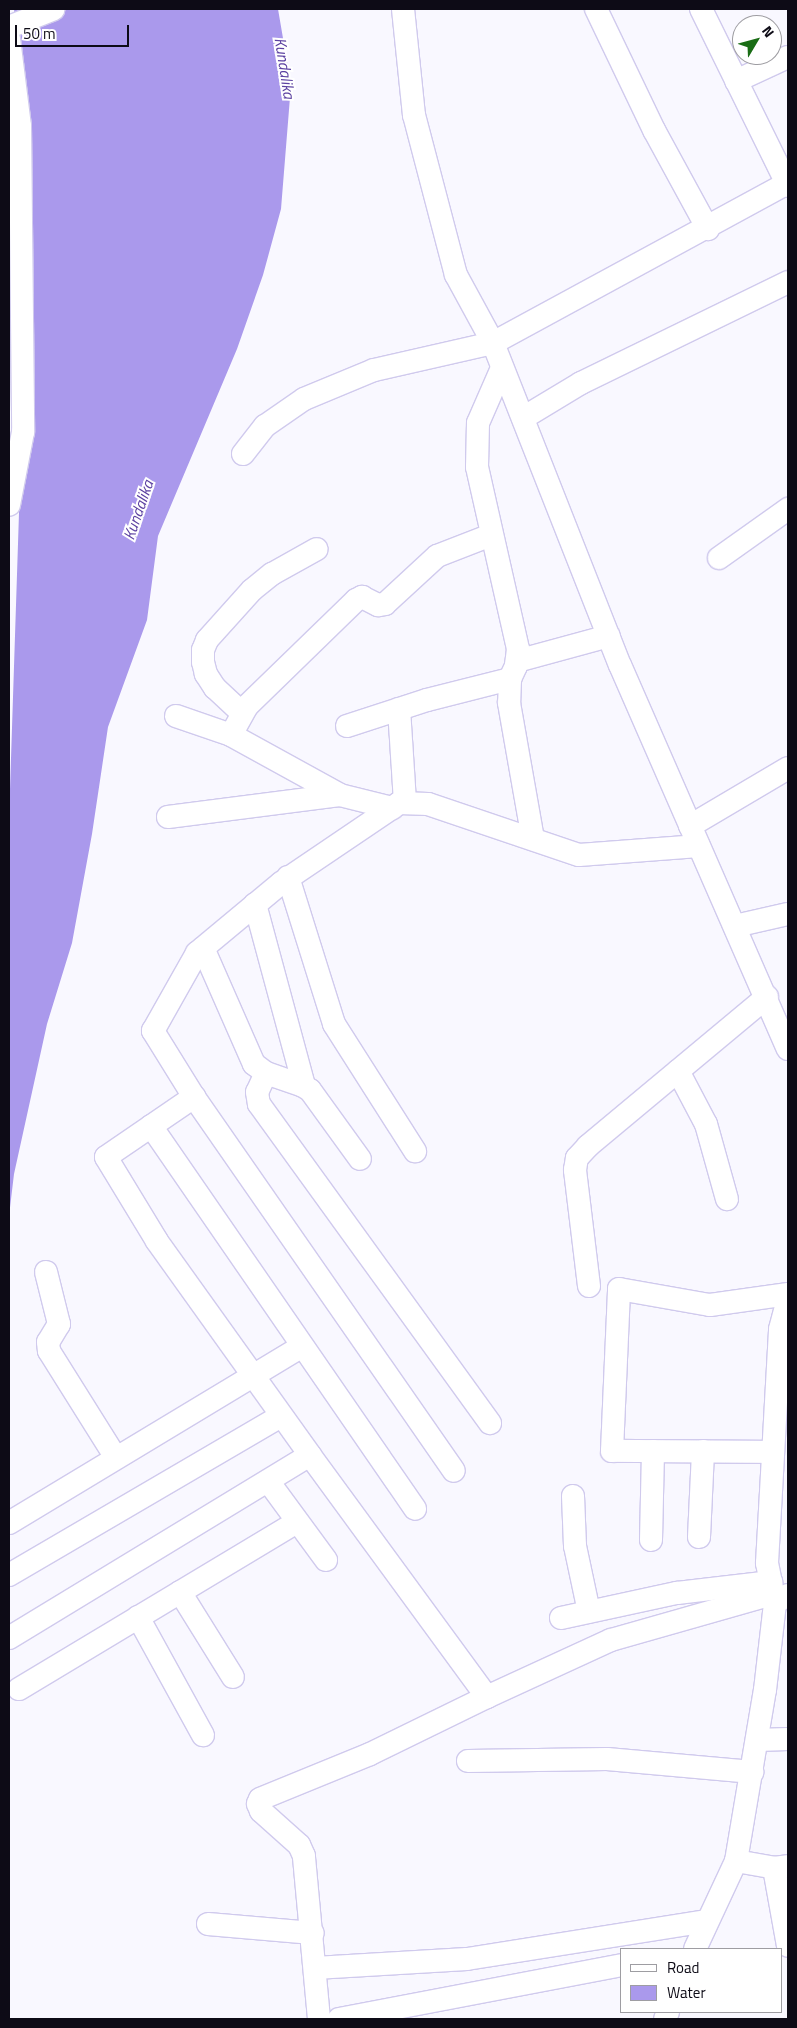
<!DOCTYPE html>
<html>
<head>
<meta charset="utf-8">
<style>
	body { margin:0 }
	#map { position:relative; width:797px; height:2028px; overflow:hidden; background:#f9f8ff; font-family:"Titillium Web",sans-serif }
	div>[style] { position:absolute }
	.water>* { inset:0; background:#aa99ec }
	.roads { filter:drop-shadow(1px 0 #d0caed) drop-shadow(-1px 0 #d0caed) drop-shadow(0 1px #d0caed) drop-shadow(0 -1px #d0caed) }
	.minor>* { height:22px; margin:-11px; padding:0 11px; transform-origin:11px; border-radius:11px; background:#fff }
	span { translate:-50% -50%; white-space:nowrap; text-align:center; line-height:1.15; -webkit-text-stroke:4px #fff; paint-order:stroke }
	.water-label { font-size:16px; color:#5c42a1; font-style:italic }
	.frame { position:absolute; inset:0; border:10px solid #0d0b16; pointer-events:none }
	.legend { position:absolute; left:620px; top:1948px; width:162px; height:65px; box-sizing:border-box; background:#fff; border:1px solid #9e9da2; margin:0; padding:6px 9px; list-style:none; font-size:15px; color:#0d0b16 }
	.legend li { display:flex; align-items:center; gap:10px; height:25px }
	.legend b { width:25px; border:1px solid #9e9da2 }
	.north { position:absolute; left:732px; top:15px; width:50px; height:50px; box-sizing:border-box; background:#fff; border:1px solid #9e9da2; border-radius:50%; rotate:53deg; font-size:14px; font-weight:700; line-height:20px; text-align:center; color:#0d0b16 }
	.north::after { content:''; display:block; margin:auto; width:18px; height:22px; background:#1a6d15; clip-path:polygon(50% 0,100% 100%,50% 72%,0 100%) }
	.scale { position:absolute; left:15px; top:25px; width:114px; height:22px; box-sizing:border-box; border:2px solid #0d0b16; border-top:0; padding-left:6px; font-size:15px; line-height:18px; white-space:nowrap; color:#0d0b16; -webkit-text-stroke:4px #fff; paint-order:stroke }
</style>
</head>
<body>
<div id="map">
	<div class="water">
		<i style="clip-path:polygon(14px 9px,278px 9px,291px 85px,281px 209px,263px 275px,237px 349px,158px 536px,147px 620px,108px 727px,92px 834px,72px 943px,47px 1024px,14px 1174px,9px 1216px,9px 820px,30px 175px)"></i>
	</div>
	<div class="roads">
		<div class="minor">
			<i style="left:403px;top:9px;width:107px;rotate:84.1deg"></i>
			<i style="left:414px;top:115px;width:165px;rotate:75.3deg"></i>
			<i style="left:456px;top:275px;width:77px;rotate:61.4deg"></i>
			<i style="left:493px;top:343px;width:346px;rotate:68.5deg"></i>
			<i style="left:620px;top:665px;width:419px;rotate:66.4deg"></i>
			<i style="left:596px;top:9px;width:134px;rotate:64.4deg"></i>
			<i style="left:654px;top:130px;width:113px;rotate:61.4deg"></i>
			<i style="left:701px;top:9px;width:197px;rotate:63.8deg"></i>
			<i style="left:9px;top:27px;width:48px;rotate:-21.8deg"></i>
			<i style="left:9px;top:39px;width:88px;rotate:82.8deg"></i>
			<i style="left:20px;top:126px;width:306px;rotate:89.4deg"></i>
			<i style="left:23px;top:432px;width:74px;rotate:100.9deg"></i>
			<i style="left:736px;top:81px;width:57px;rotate:-24.8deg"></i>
			<i style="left:502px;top:368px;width:60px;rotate:113.6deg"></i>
			<i style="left:478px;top:423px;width:44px;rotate:91.3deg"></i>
			<i style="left:477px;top:467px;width:187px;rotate:77.3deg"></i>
			<i style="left:518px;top:649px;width:17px;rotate:97deg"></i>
			<i style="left:516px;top:666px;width:14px;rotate:115deg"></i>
			<i style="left:510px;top:679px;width:24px;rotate:92deg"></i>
			<i style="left:509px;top:703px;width:138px;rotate:80deg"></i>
			<i style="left:523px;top:418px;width:68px;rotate:-31.1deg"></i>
			<i style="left:581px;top:383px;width:230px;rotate:-26deg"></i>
			<i style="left:243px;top:454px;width:36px;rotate:-52deg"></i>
			<i style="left:265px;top:426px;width:47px;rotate:-34.7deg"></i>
			<i style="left:304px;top:399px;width:76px;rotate:-22.5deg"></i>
			<i style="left:374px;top:370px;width:122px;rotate:-12.8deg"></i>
			<i style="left:493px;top:343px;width:336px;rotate:-28.5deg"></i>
			<i style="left:719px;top:558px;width:85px;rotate:-35.4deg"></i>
			<i style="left:517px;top:661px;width:95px;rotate:-15.2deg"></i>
			<i style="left:399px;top:709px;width:94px;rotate:86.3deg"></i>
			<i style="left:242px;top:713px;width:37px;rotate:-137deg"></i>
			<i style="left:215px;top:688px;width:17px;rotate:-123deg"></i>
			<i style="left:206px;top:674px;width:12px;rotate:-104deg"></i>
			<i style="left:203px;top:662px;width:12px;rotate:-90deg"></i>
			<i style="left:203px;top:650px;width:11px;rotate:-68deg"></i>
			<i style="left:207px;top:640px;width:67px;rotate:-48deg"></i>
			<i style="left:252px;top:590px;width:26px;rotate:-39deg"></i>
			<i style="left:272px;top:574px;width:51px;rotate:-29.1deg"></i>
			<i style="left:176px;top:716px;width:58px;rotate:19.1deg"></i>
			<i style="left:231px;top:735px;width:124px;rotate:28.8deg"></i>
			<i style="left:347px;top:726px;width:84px;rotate:-18deg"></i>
			<i style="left:427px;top:700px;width:86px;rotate:-14.2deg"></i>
			<i style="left:231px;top:735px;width:33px;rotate:-61deg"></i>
			<i style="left:247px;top:706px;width:152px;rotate:-44.2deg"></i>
			<i style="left:356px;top:600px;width:7px;rotate:-27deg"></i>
			<i style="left:362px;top:597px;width:18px;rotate:27deg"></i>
			<i style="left:378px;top:605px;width:7px;rotate:-8deg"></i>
			<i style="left:385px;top:604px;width:71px;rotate:-42.7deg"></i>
			<i style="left:437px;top:556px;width:58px;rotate:-21.3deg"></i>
			<i style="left:168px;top:817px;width:173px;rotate:-7.3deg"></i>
			<i style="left:340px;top:795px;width:54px;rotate:14deg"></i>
			<i style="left:690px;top:826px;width:114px;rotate:-30.6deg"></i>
			<i style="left:288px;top:877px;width:154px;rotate:72.6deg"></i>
			<i style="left:334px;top:1024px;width:151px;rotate:57.5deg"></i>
			<i style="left:255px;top:904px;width:188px;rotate:74.9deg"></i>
			<i style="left:735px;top:926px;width:54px;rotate:-12.8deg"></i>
			<i style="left:203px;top:948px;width:127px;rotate:66.3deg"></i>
			<i style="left:254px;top:1064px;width:15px;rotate:37deg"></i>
			<i style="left:266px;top:1073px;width:37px;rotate:19deg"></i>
			<i style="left:301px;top:1085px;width:10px;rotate:29deg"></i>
			<i style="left:310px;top:1090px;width:85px;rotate:54.1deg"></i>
			<i style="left:678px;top:1071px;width:60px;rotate:62.2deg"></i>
			<i style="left:706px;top:1124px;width:78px;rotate:74.4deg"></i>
			<i style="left:266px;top:1073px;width:21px;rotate:115deg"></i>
			<i style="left:257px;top:1092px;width:12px;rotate:81deg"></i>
			<i style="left:259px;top:1104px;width:394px;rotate:54.1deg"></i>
			<i style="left:194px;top:1097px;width:455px;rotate:55.2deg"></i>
			<i style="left:151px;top:1126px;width:465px;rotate:55.4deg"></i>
			<i style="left:46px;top:1272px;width:54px;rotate:76deg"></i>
			<i style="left:59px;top:1324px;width:21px;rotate:121deg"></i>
			<i style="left:48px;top:1342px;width:9px;rotate:84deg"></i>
			<i style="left:49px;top:1351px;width:126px;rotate:57.9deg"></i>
			<i style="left:589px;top:1286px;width:117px;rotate:-96.9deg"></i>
			<i style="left:575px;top:1170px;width:12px;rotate:-81deg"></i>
			<i style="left:577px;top:1158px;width:16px;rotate:-47deg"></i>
			<i style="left:588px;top:1146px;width:233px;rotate:-39.8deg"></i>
			<i style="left:773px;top:1452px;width:161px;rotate:-179.6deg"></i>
			<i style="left:612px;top:1451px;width:162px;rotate:-87.5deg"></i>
			<i style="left:619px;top:1289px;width:92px;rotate:10deg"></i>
			<i style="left:710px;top:1305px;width:79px;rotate:-8deg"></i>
			<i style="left:268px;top:1481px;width:98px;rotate:53.7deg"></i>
			<i style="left:573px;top:1496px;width:50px;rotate:87.7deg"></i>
			<i style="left:575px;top:1546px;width:67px;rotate:78deg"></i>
			<i style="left:9px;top:1523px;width:342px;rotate:-31.1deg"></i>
			<i style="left:699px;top:1537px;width:86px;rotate:-87.3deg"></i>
			<i style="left:651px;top:1540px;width:89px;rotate:-88.7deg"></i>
			<i style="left:9px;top:1575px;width:315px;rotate:-30.3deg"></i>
			<i style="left:180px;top:1592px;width:100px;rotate:58.1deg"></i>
			<i style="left:775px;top:1603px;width:41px;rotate:-101.3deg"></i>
			<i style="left:767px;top:1563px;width:234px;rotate:-86.8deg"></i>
			<i style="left:780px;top:1329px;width:30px;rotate:-75deg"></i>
			<i style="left:138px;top:1617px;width:135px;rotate:61.2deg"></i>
			<i style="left:561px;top:1618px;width:119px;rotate:-12.2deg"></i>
			<i style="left:677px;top:1593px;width:95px;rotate:-6.7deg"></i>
			<i style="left:9px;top:1638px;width:352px;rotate:-31.3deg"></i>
			<i style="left:19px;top:1689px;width:324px;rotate:-31deg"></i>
			<i style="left:487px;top:1697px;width:300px;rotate:-126.2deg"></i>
			<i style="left:310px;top:1455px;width:263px;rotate:-125.6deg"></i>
			<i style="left:157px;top:1241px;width:98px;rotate:-121.3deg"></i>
			<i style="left:106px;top:1157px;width:107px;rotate:-34.3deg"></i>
			<i style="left:194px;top:1097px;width:78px;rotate:-121.8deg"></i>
			<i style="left:153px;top:1031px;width:90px;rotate:-60.6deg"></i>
			<i style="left:197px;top:953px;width:109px;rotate:-39.8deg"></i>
			<i style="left:281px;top:883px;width:143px;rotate:-34.1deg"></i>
			<i style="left:399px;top:803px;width:29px;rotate:2deg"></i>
			<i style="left:428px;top:804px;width:159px;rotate:18.7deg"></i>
			<i style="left:579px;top:855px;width:120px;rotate:-4.3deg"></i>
			<i style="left:757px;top:1740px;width:31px;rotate:-2deg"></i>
			<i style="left:468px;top:1761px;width:139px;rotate:-0.8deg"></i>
			<i style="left:607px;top:1759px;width:146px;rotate:5.1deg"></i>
			<i style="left:736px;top:1861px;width:39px;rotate:10deg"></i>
			<i style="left:774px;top:1868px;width:14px;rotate:-8deg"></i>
			<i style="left:774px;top:1868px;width:79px;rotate:79.8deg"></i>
			<i style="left:208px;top:1924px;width:105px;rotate:4.9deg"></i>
			<i style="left:695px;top:1949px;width:97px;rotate:-65deg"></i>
			<i style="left:736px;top:1861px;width:173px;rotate:-80.4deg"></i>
			<i style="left:765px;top:1690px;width:88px;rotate:-83.4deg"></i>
			<i style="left:775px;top:1603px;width:15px;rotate:-32deg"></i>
			<i style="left:315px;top:1968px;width:152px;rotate:-3.4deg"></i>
			<i style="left:467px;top:1959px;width:242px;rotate:-9deg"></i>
			<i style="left:319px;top:2019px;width:164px;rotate:-95.3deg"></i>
			<i style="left:304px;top:1856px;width:12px;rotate:-114deg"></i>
			<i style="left:299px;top:1845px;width:51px;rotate:-138.2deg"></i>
			<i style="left:261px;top:1811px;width:8px;rotate:-113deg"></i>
			<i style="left:258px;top:1804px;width:5px;rotate:-68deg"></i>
			<i style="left:260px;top:1799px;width:119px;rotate:-22.2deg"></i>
			<i style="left:370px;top:1754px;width:130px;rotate:-26deg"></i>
			<i style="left:487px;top:1697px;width:136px;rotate:-24.7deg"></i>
			<i style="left:611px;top:1640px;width:168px;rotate:-15.9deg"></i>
			<i style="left:339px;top:2019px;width:287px;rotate:-10.8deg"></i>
			<i style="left:665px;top:2019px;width:8px;rotate:-67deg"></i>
		</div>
	</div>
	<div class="water-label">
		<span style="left:285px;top:68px;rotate:81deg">Kundalika</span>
		<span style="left:138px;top:510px;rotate:-71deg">Kundalika</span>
	</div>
	<div class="frame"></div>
	<ul class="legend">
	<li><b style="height:6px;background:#fff"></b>Road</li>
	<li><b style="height:14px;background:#aa99ec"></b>Water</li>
	</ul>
	<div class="north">N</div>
	<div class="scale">50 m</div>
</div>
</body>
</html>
